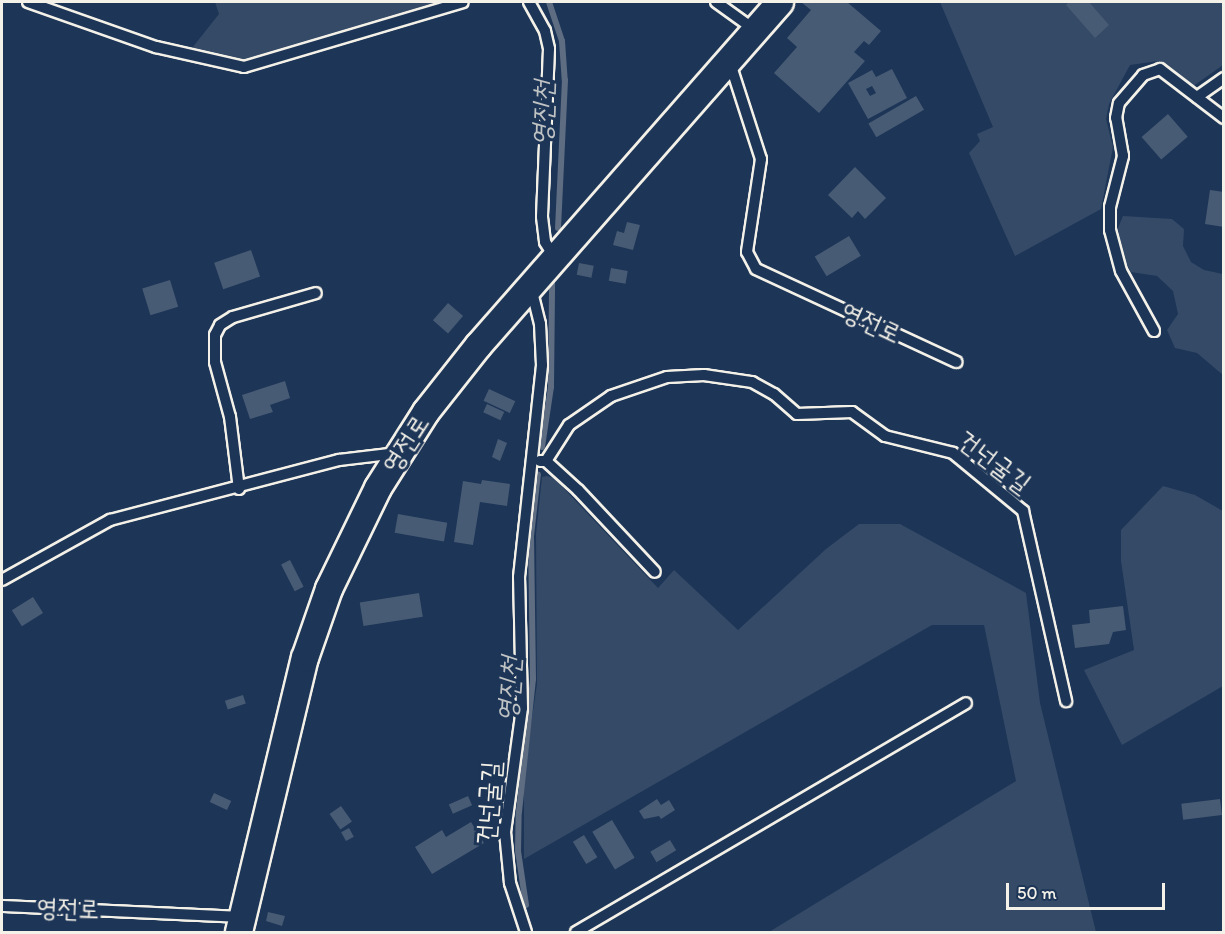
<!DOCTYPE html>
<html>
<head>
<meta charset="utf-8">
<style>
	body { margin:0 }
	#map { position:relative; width:1225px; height:934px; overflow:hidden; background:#1d3557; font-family:Itim,"Poor Story",sans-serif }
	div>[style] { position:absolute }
	.green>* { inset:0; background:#354a67 }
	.stream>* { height:6px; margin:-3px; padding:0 3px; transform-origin:3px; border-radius:3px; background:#5e6d82 }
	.building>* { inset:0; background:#485b74; transform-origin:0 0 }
	.roads { filter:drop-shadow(2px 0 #f4f1e8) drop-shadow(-2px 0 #f4f1e8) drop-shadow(0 2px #f4f1e8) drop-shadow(0 -2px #f4f1e8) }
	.service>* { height:10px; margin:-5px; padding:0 5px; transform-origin:5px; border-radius:5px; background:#1d3557 }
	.tertiary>* { height:26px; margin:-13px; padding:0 13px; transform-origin:13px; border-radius:13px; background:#1d3557 }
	span { translate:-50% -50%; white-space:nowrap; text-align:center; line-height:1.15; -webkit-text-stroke:6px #1d3557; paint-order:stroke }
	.street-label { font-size:26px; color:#f4f1e8 }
	.water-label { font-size:27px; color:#c0c3c4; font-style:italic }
	.frame { position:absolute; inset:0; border:3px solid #f4f1e8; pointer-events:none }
	.scale { position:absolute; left:1006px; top:883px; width:159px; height:27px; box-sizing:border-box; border:3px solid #f4f1e8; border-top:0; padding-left:8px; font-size:18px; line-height:21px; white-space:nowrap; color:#f4f1e8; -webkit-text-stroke:4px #1d3557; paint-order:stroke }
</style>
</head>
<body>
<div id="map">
	<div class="green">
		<i style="clip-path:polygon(215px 2px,439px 2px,244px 60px,192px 48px,219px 14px)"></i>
		<i style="clip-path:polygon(940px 2px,1223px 2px,1223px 65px,1192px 87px,1158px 61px,1130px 65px,1109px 104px,1106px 119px,1113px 147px,1101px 209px,1015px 256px,969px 153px,980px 141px,977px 134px,993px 127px)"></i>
		<i style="clip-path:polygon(1123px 216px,1172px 219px,1184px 229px,1183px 246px,1191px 262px,1204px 270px,1223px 274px,1223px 375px,1197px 353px,1175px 348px,1167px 330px,1178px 314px,1173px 291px,1157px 276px,1131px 272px,1122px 255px,1118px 228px)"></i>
		<i style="clip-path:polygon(547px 476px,554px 478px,658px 588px,674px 570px,738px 630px,826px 549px,859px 524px,900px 524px,1026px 593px,1040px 703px,1096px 932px,769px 932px,1016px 781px,984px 625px,932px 625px,524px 859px,524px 771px,537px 684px,536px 534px,542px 477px)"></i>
		<i style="clip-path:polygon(1163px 486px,1195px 495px,1223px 511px,1223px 686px,1122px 745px,1084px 670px,1134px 650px,1121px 561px,1121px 530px)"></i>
	</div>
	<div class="stream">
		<i style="left:549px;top:2px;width:41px;rotate:71.6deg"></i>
		<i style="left:562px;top:41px;width:39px;rotate:86deg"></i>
		<i style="left:565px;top:80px;width:148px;rotate:92.7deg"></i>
		<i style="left:542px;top:447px;width:61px;rotate:-81.5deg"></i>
		<i style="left:551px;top:387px;width:104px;rotate:-89.4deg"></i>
		<i style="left:526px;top:905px;width:55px;rotate:-98.4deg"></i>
		<i style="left:518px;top:851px;width:39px;rotate:-89deg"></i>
		<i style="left:519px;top:812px;width:134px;rotate:-84deg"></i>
		<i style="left:533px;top:679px;width:143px;rotate:-90.8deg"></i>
		<i style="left:531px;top:536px;width:62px;rotate:-83.6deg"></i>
	</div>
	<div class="building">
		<i style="clip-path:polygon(801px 2px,847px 2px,881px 31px,869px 45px,864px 41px,854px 52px,865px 61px,819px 113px,774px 73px,797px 47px,787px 38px,811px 10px)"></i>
		<i style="clip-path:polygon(1069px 2px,1089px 2px,1109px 25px,1095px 38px,1066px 5px)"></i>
		<i style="clip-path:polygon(evenodd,892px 69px,907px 98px,868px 119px,848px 83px,872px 70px,876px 77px,892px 69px,872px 86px,876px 93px,870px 96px,866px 89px,872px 86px)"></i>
		<i style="left:916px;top:96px;width:16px;height:55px;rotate:60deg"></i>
		<i style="left:1168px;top:114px;width:30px;height:35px;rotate:49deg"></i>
		<i style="clip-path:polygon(855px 167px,886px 198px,865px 219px,858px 211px,852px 218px,828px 195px)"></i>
		<i style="clip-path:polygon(1210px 190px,1224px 192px,1224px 227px,1205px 224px)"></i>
		<i style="clip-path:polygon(627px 222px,640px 225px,633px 250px,613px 245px,617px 231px,624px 233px)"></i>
		<i style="left:849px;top:236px;width:23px;height:40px;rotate:59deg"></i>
		<i style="left:251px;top:250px;width:28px;height:39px;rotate:71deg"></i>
		<i style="left:579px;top:263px;width:15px;height:12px;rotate:11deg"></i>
		<i style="left:611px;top:268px;width:17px;height:13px;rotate:10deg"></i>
		<i style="left:170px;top:280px;width:28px;height:29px;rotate:73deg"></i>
		<i style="left:448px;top:303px;width:20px;height:23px;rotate:41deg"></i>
		<i style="clip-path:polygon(285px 381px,290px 398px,270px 405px,273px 412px,250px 419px,242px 395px)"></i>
		<i style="left:489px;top:389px;width:29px;height:13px;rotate:25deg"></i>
		<i style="left:487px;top:404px;width:19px;height:9px;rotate:25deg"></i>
		<i style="clip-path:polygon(498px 439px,507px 443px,500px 461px,492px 457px)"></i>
		<i style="clip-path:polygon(482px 480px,510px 484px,507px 506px,480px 502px,473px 545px,454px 542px,463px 481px,481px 484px)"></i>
		<i style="left:398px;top:514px;width:50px;height:19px;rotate:10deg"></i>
		<i style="left:290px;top:560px;width:30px;height:10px;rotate:63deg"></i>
		<i style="left:419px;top:593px;width:24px;height:60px;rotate:81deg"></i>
		<i style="left:33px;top:597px;width:19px;height:25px;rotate:58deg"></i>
		<i style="clip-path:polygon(1123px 606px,1126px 630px,1113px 632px,1109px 644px,1075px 648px,1072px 625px,1090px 623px,1089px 610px)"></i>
		<i style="left:243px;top:695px;width:9px;height:19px;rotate:72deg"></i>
		<i style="left:214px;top:793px;width:19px;height:10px;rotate:25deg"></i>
		<i style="left:468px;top:796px;width:10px;height:21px;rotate:66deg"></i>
		<i style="clip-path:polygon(657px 799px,661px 805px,669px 800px,675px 810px,661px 819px,659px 816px,644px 819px,639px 811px)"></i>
		<i style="left:1220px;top:799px;width:16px;height:39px;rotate:83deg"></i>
		<i style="left:341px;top:806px;width:19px;height:14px;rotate:55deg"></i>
		<i style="left:612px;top:820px;width:44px;height:23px;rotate:59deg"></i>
		<i style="clip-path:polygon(471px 822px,484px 843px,432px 874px,415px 847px,442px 830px,446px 837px)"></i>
		<i style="left:349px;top:828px;width:10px;height:9px;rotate:61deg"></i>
		<i style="left:584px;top:835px;width:26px;height:13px;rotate:59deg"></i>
		<i style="left:670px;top:840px;width:12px;height:23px;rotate:59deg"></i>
		<i style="clip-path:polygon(268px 912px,285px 916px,282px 926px,266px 921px)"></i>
	</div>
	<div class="roads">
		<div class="service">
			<i style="left:28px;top:2px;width:136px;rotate:19.4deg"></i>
			<i style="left:156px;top:47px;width:90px;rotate:12.8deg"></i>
			<i style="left:244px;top:67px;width:228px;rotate:-16.5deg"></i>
			<i style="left:529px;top:2px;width:33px;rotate:61deg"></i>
			<i style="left:545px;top:31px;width:18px;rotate:77deg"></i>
			<i style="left:549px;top:49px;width:168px;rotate:92.4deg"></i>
			<i style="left:542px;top:217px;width:25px;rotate:83deg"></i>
			<i style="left:545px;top:242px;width:19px;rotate:58deg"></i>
			<i style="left:716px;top:2px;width:48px;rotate:35.7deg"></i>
			<i style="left:729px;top:60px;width:104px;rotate:72.1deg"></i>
			<i style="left:761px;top:159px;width:94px;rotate:98.6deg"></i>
			<i style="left:747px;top:252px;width:19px;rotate:62deg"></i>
			<i style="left:756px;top:269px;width:221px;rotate:24.9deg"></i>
			<i style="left:1197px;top:97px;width:33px;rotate:-35deg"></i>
			<i style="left:1154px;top:331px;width:68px;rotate:-118.8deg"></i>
			<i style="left:1121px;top:271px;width:42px;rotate:-105deg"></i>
			<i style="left:1110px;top:230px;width:23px;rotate:-90deg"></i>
			<i style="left:1110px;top:207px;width:53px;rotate:-75.7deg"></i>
			<i style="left:1123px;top:156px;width:39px;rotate:-100deg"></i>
			<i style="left:1116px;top:118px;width:15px;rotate:-79deg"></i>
			<i style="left:1119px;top:103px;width:37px;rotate:-49deg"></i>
			<i style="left:1143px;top:75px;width:18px;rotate:-19deg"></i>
			<i style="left:1160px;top:69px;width:81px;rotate:37.4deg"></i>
			<i style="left:540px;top:461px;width:6px"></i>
			<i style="left:546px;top:461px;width:43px;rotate:42.2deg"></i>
			<i style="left:578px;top:490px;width:112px;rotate:46.8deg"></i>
			<i style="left:546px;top:461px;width:43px;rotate:-57.4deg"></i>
			<i style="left:569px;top:425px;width:51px;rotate:-34.6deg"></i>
			<i style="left:611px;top:396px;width:59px;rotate:-18.7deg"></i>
			<i style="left:667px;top:377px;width:37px;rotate:-3deg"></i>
			<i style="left:704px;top:375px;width:49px;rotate:8.3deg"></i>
			<i style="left:752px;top:382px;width:25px;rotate:29deg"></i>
			<i style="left:774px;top:394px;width:30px;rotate:41deg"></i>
			<i style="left:797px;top:414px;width:55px;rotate:-2.1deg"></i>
			<i style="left:852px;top:412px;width:41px;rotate:36deg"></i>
			<i style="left:885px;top:436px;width:70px;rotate:14deg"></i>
			<i style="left:953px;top:453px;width:91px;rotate:39.6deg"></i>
			<i style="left:1023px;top:511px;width:195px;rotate:77.2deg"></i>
			<i style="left:239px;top:489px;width:73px;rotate:-97.1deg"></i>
			<i style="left:230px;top:417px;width:57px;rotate:-105.3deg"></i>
			<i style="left:215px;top:362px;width:27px;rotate:-90deg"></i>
			<i style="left:215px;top:335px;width:11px;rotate:-63deg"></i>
			<i style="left:220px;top:325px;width:15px;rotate:-32deg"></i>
			<i style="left:233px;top:317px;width:86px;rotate:-16.1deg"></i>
			<i style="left:2px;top:580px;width:124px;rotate:-29.1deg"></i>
			<i style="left:110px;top:520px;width:237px;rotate:-14.7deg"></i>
			<i style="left:339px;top:460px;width:59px;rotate:-6.8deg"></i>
			<i style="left:2px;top:906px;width:241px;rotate:2.6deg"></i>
			<i style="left:526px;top:932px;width:52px;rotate:-108.1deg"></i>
			<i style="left:510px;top:883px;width:51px;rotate:-95.6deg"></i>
			<i style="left:505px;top:832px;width:125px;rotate:-82.2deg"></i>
			<i style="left:522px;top:708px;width:131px;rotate:-91.3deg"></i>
			<i style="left:519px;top:577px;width:213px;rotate:-83.8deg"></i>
			<i style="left:542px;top:365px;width:41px;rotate:-92.8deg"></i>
			<i style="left:540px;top:324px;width:36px;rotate:-104deg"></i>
			<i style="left:576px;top:932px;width:452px;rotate:-30.4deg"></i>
		</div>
		<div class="tertiary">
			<i style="left:239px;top:932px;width:282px;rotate:-76.5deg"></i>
			<i style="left:305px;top:658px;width:73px;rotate:-70.8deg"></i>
			<i style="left:329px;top:589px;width:112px;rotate:-64.1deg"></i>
			<i style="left:378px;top:488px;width:90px;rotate:-57.7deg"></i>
			<i style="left:426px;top:412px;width:85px;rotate:-51.7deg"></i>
			<i style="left:479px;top:345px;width:456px;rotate:-48.7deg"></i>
		</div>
	</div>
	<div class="street-label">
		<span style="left:871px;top:323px;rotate:25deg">영전로</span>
		<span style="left:406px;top:444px;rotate:-57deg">영전로</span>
		<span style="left:994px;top:462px;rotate:37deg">건넌굴길</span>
		<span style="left:489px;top:803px;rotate:-86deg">건넌굴길</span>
		<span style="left:68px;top:909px;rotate:2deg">영전로</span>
	</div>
	<div class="water-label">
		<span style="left:542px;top:113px;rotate:-88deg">영진천</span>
		<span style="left:508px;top:689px;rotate:-86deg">영진천</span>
	</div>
	<div class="frame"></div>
	<div class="scale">50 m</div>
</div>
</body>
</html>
